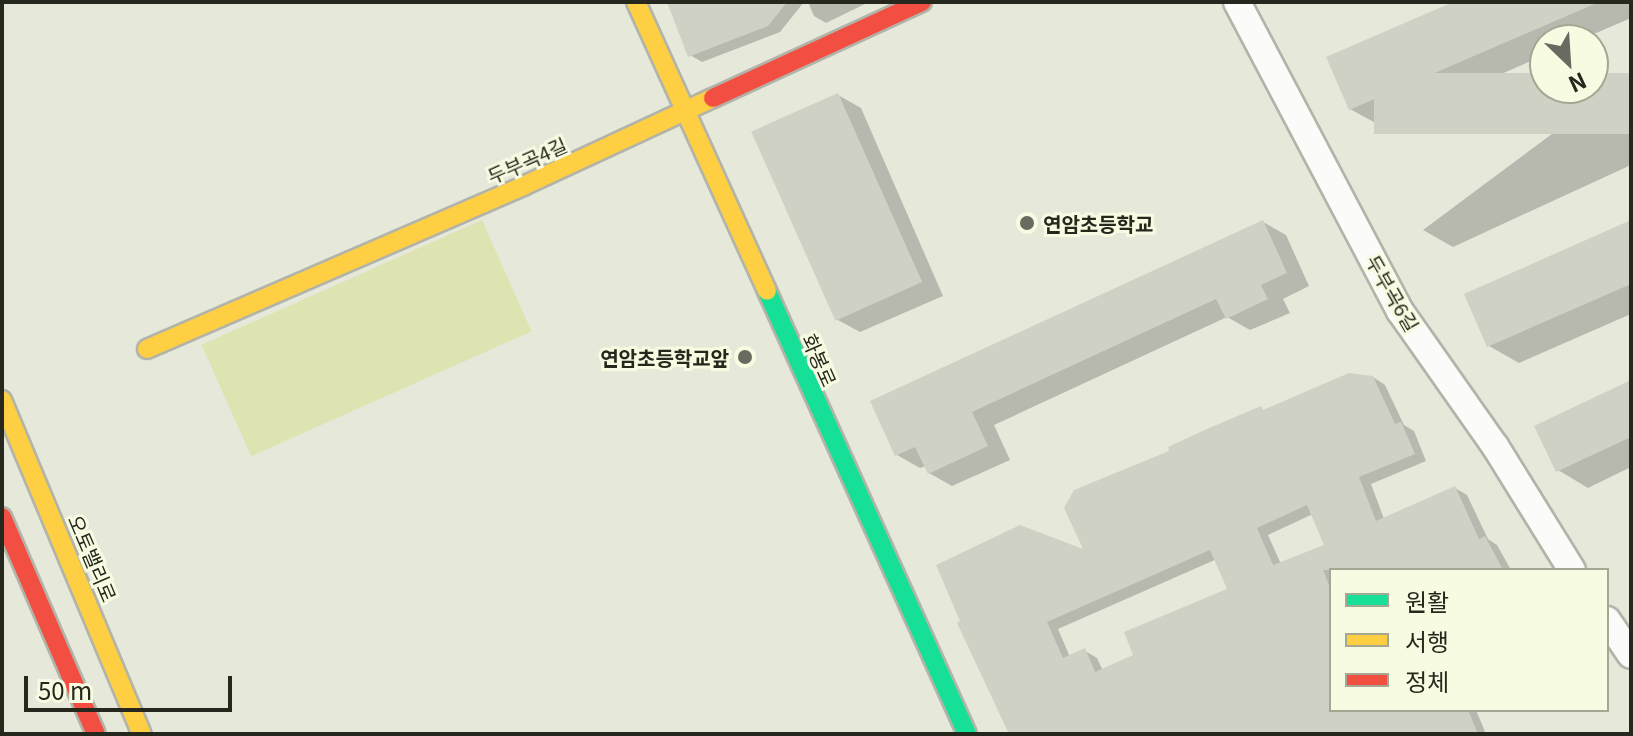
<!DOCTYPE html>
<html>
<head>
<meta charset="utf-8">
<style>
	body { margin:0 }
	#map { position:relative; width:1633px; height:736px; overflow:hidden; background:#e6e8da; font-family:Georgia,"Noto Sans KR",serif }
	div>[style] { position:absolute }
	.green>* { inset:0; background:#dde4b2; transform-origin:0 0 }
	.shadow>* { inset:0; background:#0003 }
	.building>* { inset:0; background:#cfd1c5; transform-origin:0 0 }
	.roads { filter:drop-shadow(2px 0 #b2b4a9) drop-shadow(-2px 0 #b2b4a9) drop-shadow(0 2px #b2b4a9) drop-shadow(0 -2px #b2b4a9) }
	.street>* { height:26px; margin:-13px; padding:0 13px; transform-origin:13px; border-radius:13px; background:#fbfcf9 }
	.fast>* { height:18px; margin:-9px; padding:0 9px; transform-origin:9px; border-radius:9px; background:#16e098 }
	.slow>* { height:18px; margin:-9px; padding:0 9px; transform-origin:9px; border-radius:9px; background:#ffcf43 }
	.jam>* { height:18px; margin:-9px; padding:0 9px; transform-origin:9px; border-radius:9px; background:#f24e42 }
	.dots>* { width:22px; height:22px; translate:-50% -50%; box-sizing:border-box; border:4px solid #f7fbe1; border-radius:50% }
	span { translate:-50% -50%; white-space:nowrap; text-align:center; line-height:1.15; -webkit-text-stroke:6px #f7fbe1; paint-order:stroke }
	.street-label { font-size:20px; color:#26281e }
	.poi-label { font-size:20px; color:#26281e; font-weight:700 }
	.left { translate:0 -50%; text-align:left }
	.right { translate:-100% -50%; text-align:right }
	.frame { position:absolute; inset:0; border:4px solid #26281e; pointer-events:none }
	.legend { position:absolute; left:1329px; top:568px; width:280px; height:144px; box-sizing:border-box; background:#f7fbe1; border:2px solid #a3a793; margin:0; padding:10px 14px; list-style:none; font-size:24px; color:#26281e }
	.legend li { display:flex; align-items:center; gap:16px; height:40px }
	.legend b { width:40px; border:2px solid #a3a793 }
	.north { position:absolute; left:1529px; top:24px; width:80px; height:80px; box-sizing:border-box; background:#f7fbe1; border:2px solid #a3a793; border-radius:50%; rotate:155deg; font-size:22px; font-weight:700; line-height:32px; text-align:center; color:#26281e }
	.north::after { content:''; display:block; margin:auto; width:28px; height:36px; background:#696b60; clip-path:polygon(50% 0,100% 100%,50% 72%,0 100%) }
	.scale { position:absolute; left:24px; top:676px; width:208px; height:36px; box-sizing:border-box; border:4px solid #26281e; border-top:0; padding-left:10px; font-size:24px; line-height:28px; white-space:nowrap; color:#26281e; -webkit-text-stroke:6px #f7fbe1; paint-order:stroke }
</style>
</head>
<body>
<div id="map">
	<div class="green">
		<i style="left:482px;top:220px;width:122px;height:307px;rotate:66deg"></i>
	</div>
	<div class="shadow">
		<i style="clip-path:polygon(667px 2px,804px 2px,780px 32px,702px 62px,690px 55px)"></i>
		<i style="clip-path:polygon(808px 2px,869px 2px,826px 23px,814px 16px)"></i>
		<i style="clip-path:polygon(1458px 2px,1631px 2px,1631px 18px,1580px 40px,1545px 40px,1545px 55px,1381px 126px,1350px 109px)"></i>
		<i style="clip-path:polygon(1631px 75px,1631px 165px,1453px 247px,1423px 230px)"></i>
		<i style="clip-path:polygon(838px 95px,861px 108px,943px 296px,860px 332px,836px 319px)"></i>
		<i style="clip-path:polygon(1263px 222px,1286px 235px,1309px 286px,1283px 299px,1290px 313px,1250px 330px,1227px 317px,994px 425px,1010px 460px,952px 486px,929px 473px,926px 466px,920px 468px,897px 455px)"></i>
		<i style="clip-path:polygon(1631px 223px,1631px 314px,1519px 363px,1489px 346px)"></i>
		<i style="clip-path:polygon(evenodd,1373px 377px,1385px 385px,1404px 425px,1414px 431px,1426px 461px,1371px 484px,1384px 519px,1455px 488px,1467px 495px,1488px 539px,1497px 545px,1511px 570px,1331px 570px,1331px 710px,1476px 710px,1486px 734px,1016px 734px,960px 624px,1087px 553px,1172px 452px,1261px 409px,1265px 411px,1373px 377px,1313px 514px,1327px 546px,1281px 564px,1268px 535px,1313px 514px,1373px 377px,1217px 559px,1230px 590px,1135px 656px,1103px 671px,1097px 658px,1085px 651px,1070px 657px,1058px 629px,1217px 559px)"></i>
		<i style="clip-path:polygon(1631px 382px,1631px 467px,1588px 488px,1558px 470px)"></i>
	</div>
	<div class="building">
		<i style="clip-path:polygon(667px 2px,787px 2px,768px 26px,688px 57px)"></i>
		<i style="clip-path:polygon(1453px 2px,1599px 2px,1349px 110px,1326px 57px)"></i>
		<i style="left:1631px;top:73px;width:61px;height:257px;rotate:90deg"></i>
		<i style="left:838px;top:93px;width:207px;height:95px;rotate:66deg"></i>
		<i style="clip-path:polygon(1263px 220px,1287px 273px,1261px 285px,1268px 299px,1226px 319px,1216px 299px,972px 412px,988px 446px,928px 474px,915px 447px,895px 456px,870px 401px)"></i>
		<i style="clip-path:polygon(1631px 220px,1631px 284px,1487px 347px,1464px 294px)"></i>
		<i style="clip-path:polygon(evenodd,1349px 373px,1373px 376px,1395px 424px,1401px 422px,1415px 454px,1359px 477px,1376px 521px,1455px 486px,1479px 539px,1485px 536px,1503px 570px,1323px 570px,1331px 590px,1331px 710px,1468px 710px,1478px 734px,1009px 734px,957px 623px,960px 621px,936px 565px,1020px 525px,1083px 549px,1064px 508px,1074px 490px,1169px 451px,1168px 447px,1207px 429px,1261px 406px,1263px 410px,1349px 373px,1307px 505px,1324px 545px,1273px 565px,1257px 528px,1307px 505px,1349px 373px,1210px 550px,1227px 589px,1124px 632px,1133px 655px,1095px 672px,1085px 648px,1063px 658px,1047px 622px,1210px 550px)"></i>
		<i style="clip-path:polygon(1631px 380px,1631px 437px,1556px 472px,1534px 426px)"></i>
	</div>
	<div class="roads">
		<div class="street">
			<i style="left:1237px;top:2px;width:349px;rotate:62.2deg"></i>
			<i style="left:1400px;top:311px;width:165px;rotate:54.9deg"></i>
			<i style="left:1495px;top:446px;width:146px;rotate:58.2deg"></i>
			<i style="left:1607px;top:620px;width:42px;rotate:55.6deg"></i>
		</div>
		<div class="fast">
			<i style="left:767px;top:291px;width:486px;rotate:65.7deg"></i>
		</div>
		<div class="slow">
			<i style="left:636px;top:2px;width:317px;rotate:65.6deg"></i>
			<i style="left:147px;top:349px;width:410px;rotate:-23.4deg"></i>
			<i style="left:523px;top:186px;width:209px;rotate:-24.9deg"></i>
			<i style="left:2px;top:400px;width:362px;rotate:67.3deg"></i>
		</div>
		<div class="jam">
			<i style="left:713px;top:98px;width:230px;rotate:-24.7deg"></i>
			<i style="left:2px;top:517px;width:236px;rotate:66.6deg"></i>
		</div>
	</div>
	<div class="dots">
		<i style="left:1027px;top:223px;background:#696b60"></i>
		<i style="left:745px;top:357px;background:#696b60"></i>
	</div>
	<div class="street-label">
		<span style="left:527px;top:160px;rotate:-24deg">두부곡4길</span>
		<span style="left:1393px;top:293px;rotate:60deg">두부곡6길</span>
		<span style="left:820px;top:360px;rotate:66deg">화봉로</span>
		<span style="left:93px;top:558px;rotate:67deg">오토밸리로</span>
	</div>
	<div class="poi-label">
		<span class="left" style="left:1043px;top:223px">연암초등학교</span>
		<span class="right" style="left:729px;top:357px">연암초등학교앞</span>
	</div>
	<div class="frame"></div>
	<ul class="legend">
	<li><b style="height:10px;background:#16e098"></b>원활</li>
	<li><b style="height:10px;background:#ffcf43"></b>서행</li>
	<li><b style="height:10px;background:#f24e42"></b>정체</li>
	</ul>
	<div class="north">N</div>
	<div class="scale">50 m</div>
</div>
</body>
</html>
